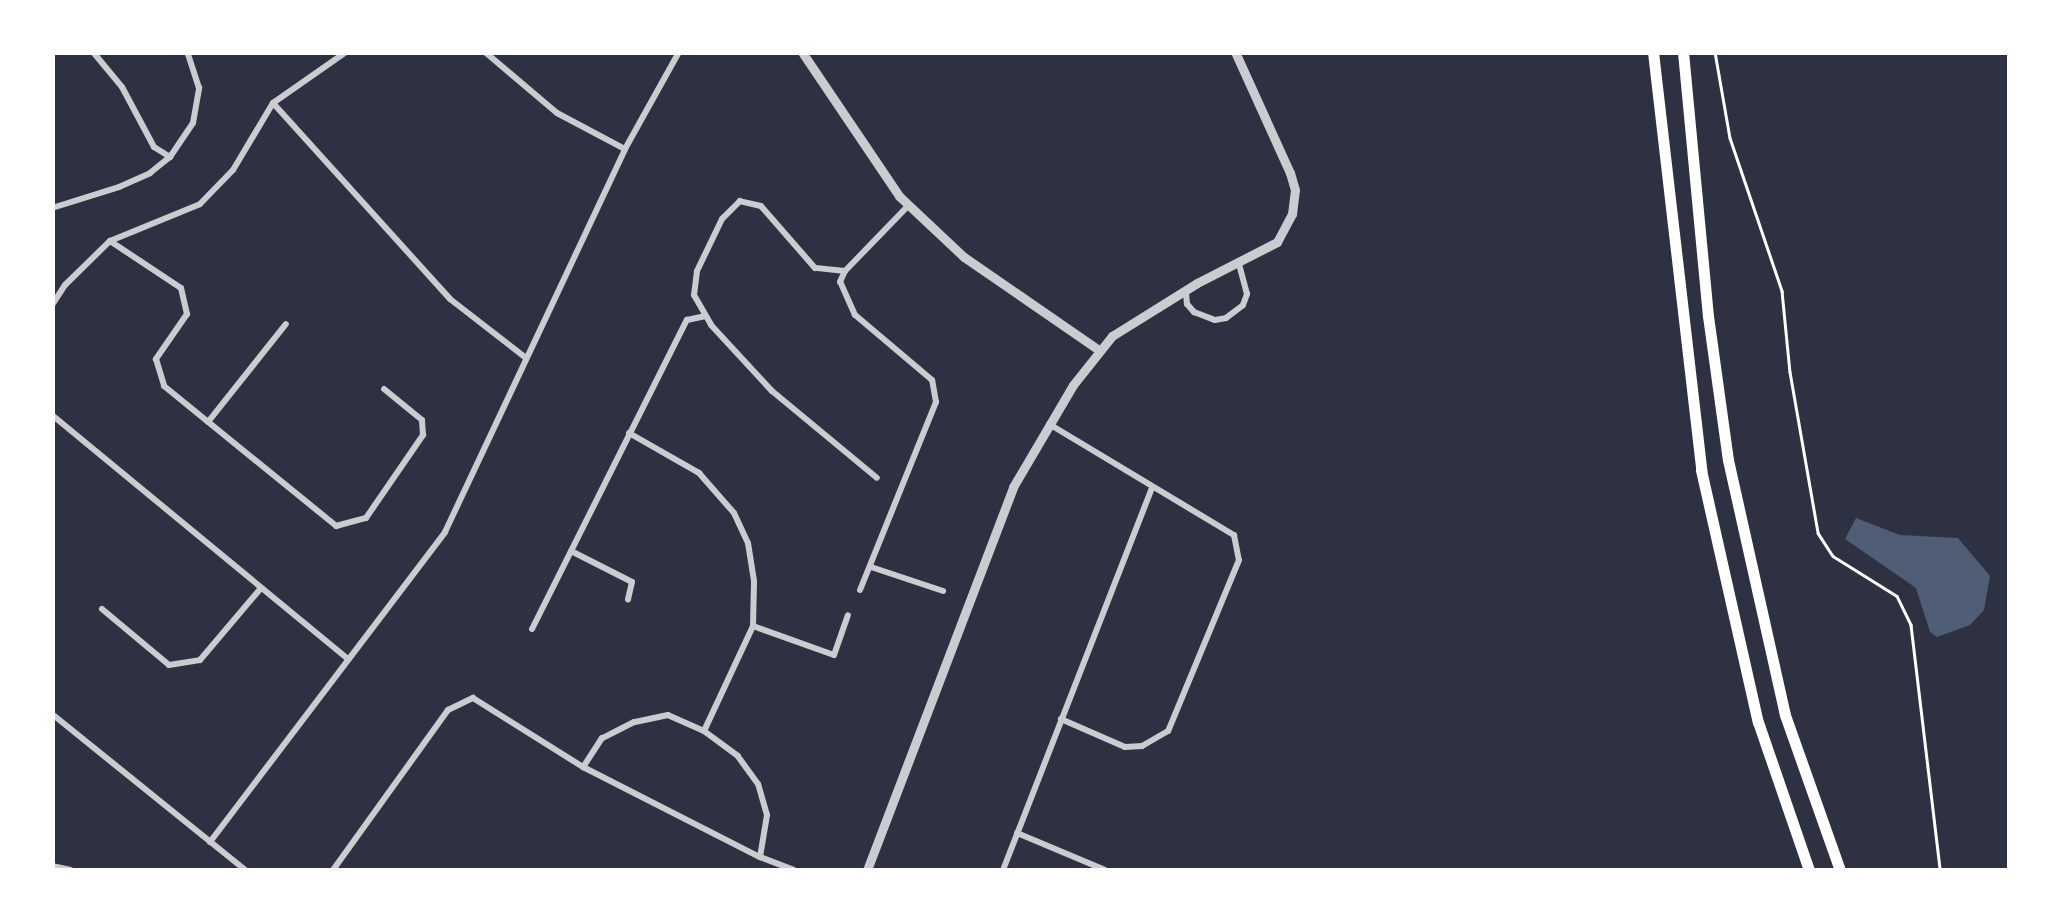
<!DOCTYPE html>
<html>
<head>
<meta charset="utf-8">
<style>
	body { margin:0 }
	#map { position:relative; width:2062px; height:923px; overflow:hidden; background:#2d3142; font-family:"Varela Round",sans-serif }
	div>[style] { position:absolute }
	.water>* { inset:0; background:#4f5d75 }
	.path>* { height:2.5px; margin:-1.25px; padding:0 1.25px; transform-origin:1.25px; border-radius:1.25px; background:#fff }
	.minor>* { height:6px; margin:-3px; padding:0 3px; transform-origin:3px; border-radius:3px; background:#caccd0 }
	.tertiary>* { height:9px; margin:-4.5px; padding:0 4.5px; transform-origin:4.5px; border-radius:4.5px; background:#caccd0 }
	.trunk>* { height:11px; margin:-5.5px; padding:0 5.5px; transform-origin:5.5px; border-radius:5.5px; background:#fff }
	span { translate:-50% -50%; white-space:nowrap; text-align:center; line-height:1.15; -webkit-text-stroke:8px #fff; paint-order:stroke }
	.frame { position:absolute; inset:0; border:55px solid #fff; pointer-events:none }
</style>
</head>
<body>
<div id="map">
	<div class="water">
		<i style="clip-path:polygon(1856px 518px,1900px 535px,1958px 538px,1990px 576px,1984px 610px,1970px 625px,1937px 637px,1930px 632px,1916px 588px,1845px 539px)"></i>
	</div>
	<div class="path">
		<i style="left:1715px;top:52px;width:87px;rotate:80.1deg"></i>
		<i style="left:1730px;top:138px;width:162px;rotate:71.2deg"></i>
		<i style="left:1782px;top:291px;width:81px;rotate:84.4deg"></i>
		<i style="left:1790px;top:372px;width:163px;rotate:80.1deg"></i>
		<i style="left:1818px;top:533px;width:27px;rotate:57deg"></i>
		<i style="left:1833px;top:556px;width:75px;rotate:32deg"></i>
		<i style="left:1897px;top:596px;width:32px;rotate:64deg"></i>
		<i style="left:1911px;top:625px;width:247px;rotate:83.2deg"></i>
	</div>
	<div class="minor">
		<i style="left:93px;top:52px;width:45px;rotate:50.4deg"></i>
		<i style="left:122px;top:87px;width:68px;rotate:61.9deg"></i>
		<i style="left:154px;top:147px;width:19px;rotate:32deg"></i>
		<i style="left:485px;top:52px;width:94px;rotate:40.3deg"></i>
		<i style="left:557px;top:113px;width:77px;rotate:27.9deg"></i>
		<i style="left:273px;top:103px;width:264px;rotate:47.9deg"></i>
		<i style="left:450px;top:299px;width:96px;rotate:37.8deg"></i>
		<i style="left:52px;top:208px;width:70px;rotate:-17.4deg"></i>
		<i style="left:119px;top:187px;width:34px;rotate:-24deg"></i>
		<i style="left:150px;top:173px;width:26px;rotate:-39deg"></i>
		<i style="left:170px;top:157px;width:41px;rotate:-55.9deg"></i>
		<i style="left:193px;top:123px;width:36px;rotate:-80deg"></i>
		<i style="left:199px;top:88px;width:38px;rotate:-108deg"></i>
		<i style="left:110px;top:241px;width:85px;rotate:33.5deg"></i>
		<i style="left:181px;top:288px;width:27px;rotate:77deg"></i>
		<i style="left:187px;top:314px;width:55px;rotate:124.6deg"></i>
		<i style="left:156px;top:359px;width:28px;rotate:73deg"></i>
		<i style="left:164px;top:386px;width:222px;rotate:39.1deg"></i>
		<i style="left:336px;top:526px;width:31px;rotate:-15deg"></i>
		<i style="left:366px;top:518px;width:101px;rotate:-55.5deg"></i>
		<i style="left:423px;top:435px;width:15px;rotate:-94deg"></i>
		<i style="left:422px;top:420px;width:49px;rotate:-140.8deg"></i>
		<i style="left:845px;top:271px;width:30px;rotate:-174deg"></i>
		<i style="left:815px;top:268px;width:82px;rotate:-131.1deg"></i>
		<i style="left:761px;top:206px;width:22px;rotate:-167deg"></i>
		<i style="left:740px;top:201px;width:25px;rotate:135deg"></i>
		<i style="left:722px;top:219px;width:58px;rotate:115.7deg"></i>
		<i style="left:697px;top:271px;width:24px;rotate:97deg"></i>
		<i style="left:694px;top:295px;width:34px;rotate:60deg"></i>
		<i style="left:711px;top:325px;width:90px;rotate:47.3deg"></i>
		<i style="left:772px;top:391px;width:136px;rotate:39.6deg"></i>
		<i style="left:1186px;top:291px;width:13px;rotate:86deg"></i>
		<i style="left:1187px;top:304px;width:11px;rotate:49deg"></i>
		<i style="left:1194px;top:312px;width:22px;rotate:21deg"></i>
		<i style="left:1215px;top:320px;width:11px;rotate:-10deg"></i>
		<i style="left:1226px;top:318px;width:21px;rotate:-37deg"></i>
		<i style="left:1243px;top:305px;width:12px;rotate:-70deg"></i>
		<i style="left:1247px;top:294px;width:31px;rotate:-105deg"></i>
		<i style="left:52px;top:305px;width:24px;rotate:-57deg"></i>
		<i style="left:65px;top:285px;width:63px;rotate:-44.4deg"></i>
		<i style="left:110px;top:241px;width:97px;rotate:-22.3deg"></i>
		<i style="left:200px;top:204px;width:47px;rotate:-45.9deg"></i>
		<i style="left:233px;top:170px;width:78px;rotate:-59.2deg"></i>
		<i style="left:273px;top:103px;width:89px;rotate:-34.9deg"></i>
		<i style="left:52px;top:415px;width:384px;rotate:39.5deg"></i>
		<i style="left:208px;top:422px;width:125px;rotate:-51.5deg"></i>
		<i style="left:1049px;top:424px;width:216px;rotate:31deg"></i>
		<i style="left:1234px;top:535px;width:25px;rotate:79deg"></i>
		<i style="left:1239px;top:560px;width:185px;rotate:112.5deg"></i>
		<i style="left:1168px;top:731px;width:30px;rotate:150deg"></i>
		<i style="left:1142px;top:746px;width:17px;rotate:177deg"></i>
		<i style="left:1125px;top:747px;width:70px;rotate:-156.4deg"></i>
		<i style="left:629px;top:433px;width:81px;rotate:29.7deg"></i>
		<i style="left:699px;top:473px;width:53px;rotate:48.8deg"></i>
		<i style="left:734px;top:513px;width:33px;rotate:65deg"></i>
		<i style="left:748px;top:543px;width:39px;rotate:81deg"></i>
		<i style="left:754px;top:582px;width:44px;rotate:91.3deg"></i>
		<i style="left:753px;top:626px;width:116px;rotate:115deg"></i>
		<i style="left:571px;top:551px;width:68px;rotate:26.9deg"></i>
		<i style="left:632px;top:582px;width:18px;rotate:103deg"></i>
		<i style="left:871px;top:567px;width:76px;rotate:18.4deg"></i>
		<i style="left:860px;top:590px;width:203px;rotate:-68deg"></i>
		<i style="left:936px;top:402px;width:22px;rotate:-100deg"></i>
		<i style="left:932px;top:380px;width:101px;rotate:-139.8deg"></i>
		<i style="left:855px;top:315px;width:36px;rotate:-114deg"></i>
		<i style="left:840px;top:282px;width:12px;rotate:-66deg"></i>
		<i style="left:845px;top:271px;width:92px;rotate:-45.9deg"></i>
		<i style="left:102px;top:609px;width:87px;rotate:39.9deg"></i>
		<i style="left:169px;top:665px;width:31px;rotate:-9deg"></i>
		<i style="left:200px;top:660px;width:94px;rotate:-49.7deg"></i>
		<i style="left:753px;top:626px;width:86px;rotate:19.7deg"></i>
		<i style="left:834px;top:655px;width:42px;rotate:-70.7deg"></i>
		<i style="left:532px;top:629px;width:346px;rotate:-63.4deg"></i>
		<i style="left:687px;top:320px;width:19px;rotate:-12deg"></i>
		<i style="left:52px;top:714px;width:248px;rotate:38.9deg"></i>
		<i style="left:1017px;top:833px;width:95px;rotate:22.8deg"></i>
		<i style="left:210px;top:842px;width:389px;rotate:-52.8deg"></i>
		<i style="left:445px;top:532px;width:423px;rotate:-64.8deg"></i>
		<i style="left:625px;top:149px;width:111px;rotate:-60.9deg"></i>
		<i style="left:760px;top:857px;width:36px;rotate:21deg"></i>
		<i style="left:52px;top:866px;width:19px;rotate:12deg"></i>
		<i style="left:333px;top:870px;width:197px;rotate:-54.3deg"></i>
		<i style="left:448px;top:710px;width:28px;rotate:-26deg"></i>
		<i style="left:473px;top:698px;width:130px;rotate:32.1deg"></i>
		<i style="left:583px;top:767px;width:199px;rotate:27deg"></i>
		<i style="left:760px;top:857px;width:43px;rotate:-80.5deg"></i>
		<i style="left:767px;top:815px;width:32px;rotate:-106deg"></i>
		<i style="left:758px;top:784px;width:34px;rotate:-126deg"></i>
		<i style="left:738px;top:756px;width:42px;rotate:-143.7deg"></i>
		<i style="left:704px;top:731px;width:39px;rotate:-156deg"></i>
		<i style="left:668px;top:715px;width:35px;rotate:168deg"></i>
		<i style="left:634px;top:722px;width:36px;rotate:153deg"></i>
		<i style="left:602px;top:738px;width:35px;rotate:123deg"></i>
		<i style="left:1003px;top:870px;width:410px;rotate:-68.7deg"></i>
	</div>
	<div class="tertiary">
		<i style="left:802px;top:52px;width:174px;rotate:56deg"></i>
		<i style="left:899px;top:196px;width:89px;rotate:43.2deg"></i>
		<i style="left:964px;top:257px;width:164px;rotate:34.6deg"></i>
		<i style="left:867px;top:870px;width:410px;rotate:-69.1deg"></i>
		<i style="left:1013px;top:487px;width:118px;rotate:-59.5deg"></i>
		<i style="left:1073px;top:385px;width:63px;rotate:-51.5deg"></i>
		<i style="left:1112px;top:336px;width:100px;rotate:-31.9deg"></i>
		<i style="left:1197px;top:283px;width:90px;rotate:-27.1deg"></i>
		<i style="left:1277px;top:242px;width:32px;rotate:-62deg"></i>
		<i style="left:1292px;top:214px;width:24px;rotate:-83deg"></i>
		<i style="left:1295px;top:190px;width:18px;rotate:-106deg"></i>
		<i style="left:1290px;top:173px;width:133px;rotate:-114.4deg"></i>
	</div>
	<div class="trunk">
		<i style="left:1653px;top:52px;width:421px;rotate:83.4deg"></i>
		<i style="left:1701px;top:470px;width:258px;rotate:77.3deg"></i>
		<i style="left:1758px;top:722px;width:157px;rotate:71deg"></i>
		<i style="left:1683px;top:52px;width:265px;rotate:84.6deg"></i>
		<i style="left:1708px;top:316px;width:145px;rotate:82.1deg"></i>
		<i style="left:1728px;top:460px;width:261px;rotate:77.4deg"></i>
		<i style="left:1785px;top:715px;width:164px;rotate:70.5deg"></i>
	</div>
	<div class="frame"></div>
</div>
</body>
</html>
